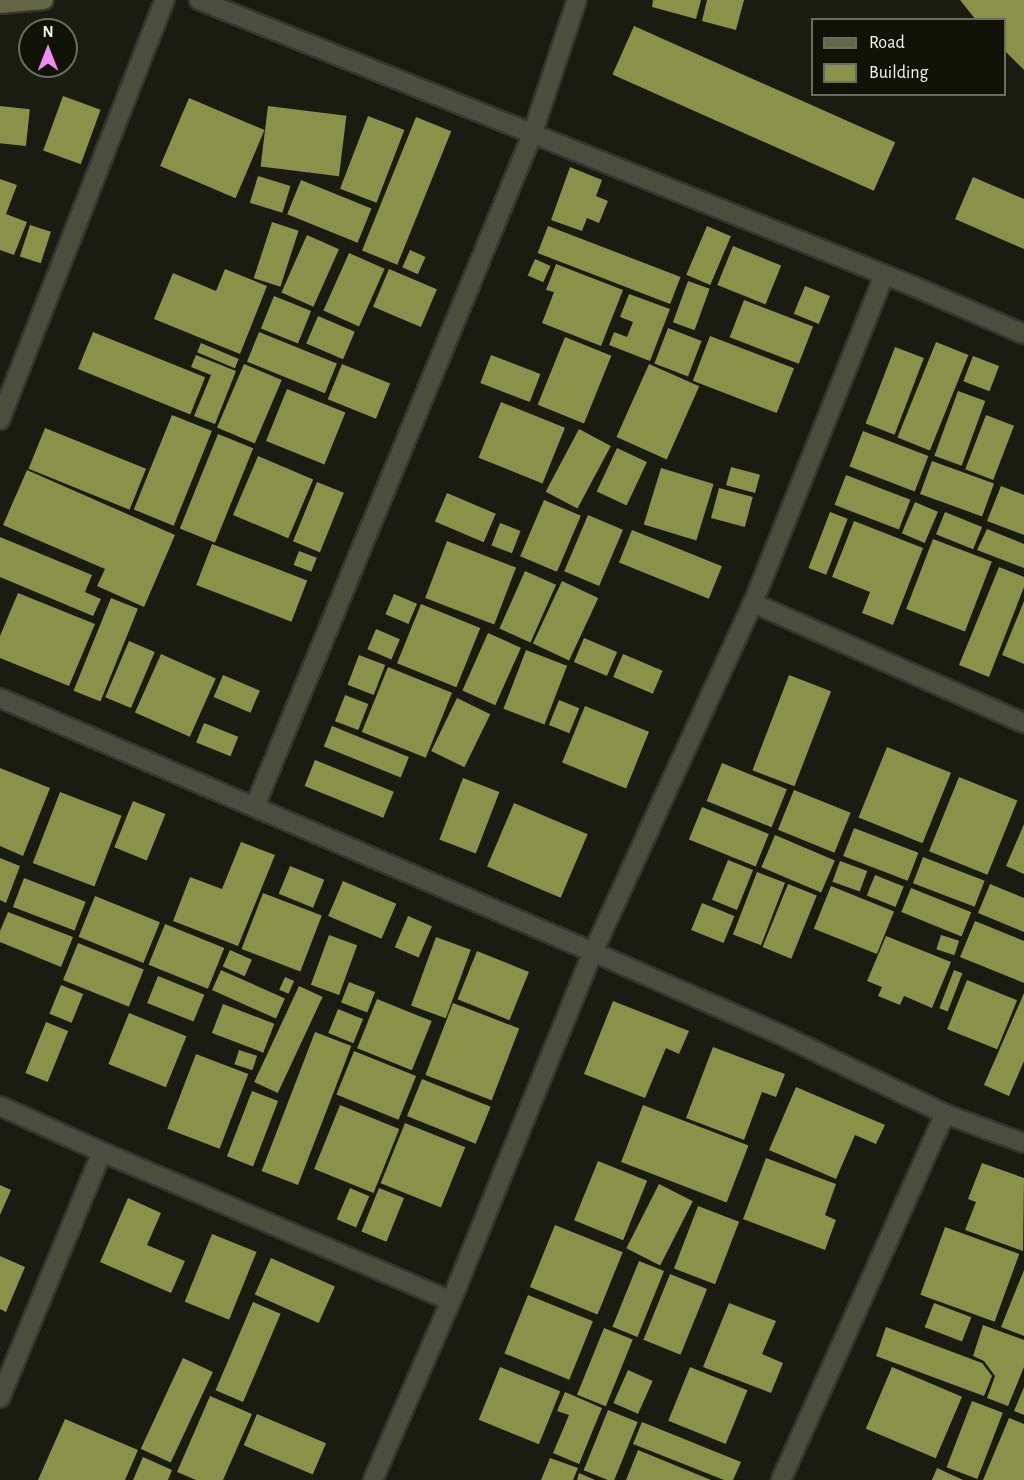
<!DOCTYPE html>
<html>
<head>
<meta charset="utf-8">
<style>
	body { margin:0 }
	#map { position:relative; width:1024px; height:1480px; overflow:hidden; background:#1b1c11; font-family:"Alegreya Sans",sans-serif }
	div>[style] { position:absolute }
	.building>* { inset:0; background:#8a924a; transform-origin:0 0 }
	.roads { filter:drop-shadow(2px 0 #353630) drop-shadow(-2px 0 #353630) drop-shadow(0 2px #353630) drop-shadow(0 -2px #353630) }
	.minor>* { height:18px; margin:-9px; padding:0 9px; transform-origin:9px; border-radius:9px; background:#4b4d3f }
	.secondary>* { height:18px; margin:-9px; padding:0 9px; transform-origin:9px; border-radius:9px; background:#636745 }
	span { translate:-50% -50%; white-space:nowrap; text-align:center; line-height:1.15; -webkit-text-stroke:6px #121308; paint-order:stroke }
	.legend { position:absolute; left:811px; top:18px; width:195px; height:78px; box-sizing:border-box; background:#121308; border:2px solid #6b6d63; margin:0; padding:8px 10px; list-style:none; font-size:18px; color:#f1f3eb }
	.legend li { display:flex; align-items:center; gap:12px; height:30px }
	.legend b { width:30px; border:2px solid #6b6d63 }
	.north { position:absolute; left:18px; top:18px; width:60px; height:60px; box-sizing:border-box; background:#121308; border:2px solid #6b6d63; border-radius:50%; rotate:0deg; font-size:16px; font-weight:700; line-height:24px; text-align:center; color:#f1f3eb }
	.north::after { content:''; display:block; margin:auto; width:21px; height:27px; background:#ef8bf7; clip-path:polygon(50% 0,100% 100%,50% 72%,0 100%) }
</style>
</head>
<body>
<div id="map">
	<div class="building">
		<i style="clip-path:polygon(653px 0,701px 0,696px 19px,652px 7px)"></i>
		<i style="clip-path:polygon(707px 0,744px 0,736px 30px,702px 21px)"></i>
		<i style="clip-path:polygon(960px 0,1024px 0,1024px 70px,1004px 50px,1004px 20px,976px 20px)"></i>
		<i style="left:634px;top:26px;width:286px;height:53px;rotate:24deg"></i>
		<i style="left:63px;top:96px;width:40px;height:58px;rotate:20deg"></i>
		<i style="left:189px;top:98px;width:82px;height:74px;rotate:23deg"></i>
		<i style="left:0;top:106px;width:30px;height:37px;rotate:6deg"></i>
		<i style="left:268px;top:106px;width:79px;height:61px;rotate:7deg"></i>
		<i style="left:368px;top:116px;width:39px;height:78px;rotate:21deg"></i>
		<i style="left:416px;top:117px;width:38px;height:144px;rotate:22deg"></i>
		<i style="clip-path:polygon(570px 167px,602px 180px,596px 196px,608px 201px,599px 223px,587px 218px,582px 231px,551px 220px)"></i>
		<i style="left:258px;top:176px;width:34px;height:28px;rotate:17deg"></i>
		<i style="clip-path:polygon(973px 177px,1024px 199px,1024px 249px,955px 219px)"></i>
		<i style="clip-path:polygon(0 179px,17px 185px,6px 214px,27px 222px,14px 255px,0 250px)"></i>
		<i style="left:301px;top:180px;width:76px;height:37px;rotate:22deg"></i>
		<i style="left:272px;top:222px;width:28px;height:59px;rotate:18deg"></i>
		<i style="left:30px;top:225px;width:22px;height:33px;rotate:18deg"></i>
		<i style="left:548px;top:226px;width:142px;height:29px;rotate:21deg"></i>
		<i style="left:707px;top:226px;width:26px;height:53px;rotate:23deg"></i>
		<i style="left:307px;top:235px;width:35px;height:63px;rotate:24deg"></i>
		<i style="left:733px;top:246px;width:52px;height:42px;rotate:22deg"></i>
		<i style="left:410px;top:250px;width:17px;height:19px;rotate:24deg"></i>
		<i style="left:349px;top:253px;width:39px;height:63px;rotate:24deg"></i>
		<i style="left:535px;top:259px;width:17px;height:18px;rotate:24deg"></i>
		<i style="clip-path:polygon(556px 264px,623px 290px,601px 346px,542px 323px,554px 292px,546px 290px)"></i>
		<i style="clip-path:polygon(225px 269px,267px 286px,240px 354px,154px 319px,173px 273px,216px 291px)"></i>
		<i style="left:389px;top:269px;width:52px;height:41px;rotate:23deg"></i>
		<i style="left:688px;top:281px;width:23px;height:44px;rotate:20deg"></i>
		<i style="left:805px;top:286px;width:27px;height:30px;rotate:22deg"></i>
		<i style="clip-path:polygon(629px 294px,670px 309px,650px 361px,609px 345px,614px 332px,627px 337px,633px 322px,620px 317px)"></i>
		<i style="left:274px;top:296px;width:40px;height:35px;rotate:22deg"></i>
		<i style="left:744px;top:300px;width:74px;height:40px;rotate:21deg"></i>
		<i style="left:318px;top:316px;width:40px;height:30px;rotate:23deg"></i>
		<i style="left:668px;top:328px;width:36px;height:38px;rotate:21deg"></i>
		<i style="left:93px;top:332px;width:121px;height:40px;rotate:22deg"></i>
		<i style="left:259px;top:332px;width:84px;height:32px;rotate:22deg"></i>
		<i style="left:710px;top:336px;width:90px;height:48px;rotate:21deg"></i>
		<i style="left:565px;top:337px;width:50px;height:73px;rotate:22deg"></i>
		<i style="left:936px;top:342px;width:35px;height:103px;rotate:22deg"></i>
		<i style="left:201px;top:343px;width:41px;height:10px;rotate:23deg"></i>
		<i style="left:895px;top:347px;width:31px;height:82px;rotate:21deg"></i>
		<i style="clip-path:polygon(196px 355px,236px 371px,215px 424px,194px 416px,211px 375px,191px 367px)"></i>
		<i style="left:491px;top:355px;width:53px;height:30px;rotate:21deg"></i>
		<i style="left:973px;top:356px;width:28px;height:27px;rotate:21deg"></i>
		<i style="left:244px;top:364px;width:41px;height:69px;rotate:23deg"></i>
		<i style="left:342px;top:364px;width:52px;height:38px;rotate:22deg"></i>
		<i style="left:649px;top:364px;width:55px;height:80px;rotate:24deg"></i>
		<i style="left:287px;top:389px;width:63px;height:56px;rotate:22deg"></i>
		<i style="left:958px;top:391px;width:29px;height:69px;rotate:20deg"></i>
		<i style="left:501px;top:402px;width:69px;height:60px;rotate:22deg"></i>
		<i style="left:172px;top:415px;width:43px;height:102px;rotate:22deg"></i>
		<i style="left:986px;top:415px;width:30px;height:58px;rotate:21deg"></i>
		<i style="left:45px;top:428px;width:109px;height:44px;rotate:22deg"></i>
		<i style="left:579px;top:429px;width:36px;height:71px;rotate:28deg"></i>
		<i style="left:863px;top:431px;width:70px;height:38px;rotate:21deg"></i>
		<i style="left:218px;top:434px;width:38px;height:102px;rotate:22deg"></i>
		<i style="left:617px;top:448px;width:33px;height:48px;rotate:25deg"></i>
		<i style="left:258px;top:456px;width:60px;height:64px;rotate:23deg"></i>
		<i style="left:932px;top:461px;width:66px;height:35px;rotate:20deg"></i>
		<i style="left:731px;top:467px;width:30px;height:19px;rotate:15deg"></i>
		<i style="left:661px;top:468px;width:55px;height:59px;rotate:17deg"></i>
		<i style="clip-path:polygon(27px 470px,175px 535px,144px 607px,97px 586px,105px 569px,3px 525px)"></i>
		<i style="left:846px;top:475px;width:69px;height:32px;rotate:21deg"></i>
		<i style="left:317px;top:482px;width:29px;height:64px;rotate:22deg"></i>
		<i style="clip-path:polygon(1001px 486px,1024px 495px,1024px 535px,987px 521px)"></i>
		<i style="left:719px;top:488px;width:35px;height:31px;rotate:15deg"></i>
		<i style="left:447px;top:493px;width:53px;height:31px;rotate:23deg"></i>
		<i style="left:544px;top:500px;width:40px;height:61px;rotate:23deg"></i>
		<i style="left:915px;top:502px;width:25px;height:34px;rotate:23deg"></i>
		<i style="left:830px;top:512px;width:19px;height:60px;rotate:21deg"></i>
		<i style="left:945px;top:512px;width:40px;height:24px;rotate:22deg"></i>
		<i style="left:588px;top:515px;width:38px;height:61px;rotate:23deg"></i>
		<i style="clip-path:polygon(854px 521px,923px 548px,893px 625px,862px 613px,870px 592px,832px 577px)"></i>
		<i style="left:500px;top:523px;width:22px;height:24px;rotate:21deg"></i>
		<i style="clip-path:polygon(987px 529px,1024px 544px,1024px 568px,977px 550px)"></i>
		<i style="left:632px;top:530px;width:97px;height:35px;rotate:22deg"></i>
		<i style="clip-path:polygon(0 537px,92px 575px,85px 592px,101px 599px,93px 616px,0 577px)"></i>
		<i style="left:933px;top:539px;width:63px;height:75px;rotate:21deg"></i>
		<i style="left:447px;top:541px;width:74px;height:61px;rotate:21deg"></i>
		<i style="left:212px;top:544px;width:102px;height:44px;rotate:21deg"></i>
		<i style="left:299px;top:551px;width:19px;height:15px;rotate:21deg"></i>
		<i style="clip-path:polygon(999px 567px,1024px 577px,1024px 587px,989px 677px,959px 665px)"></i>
		<i style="left:525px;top:571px;width:34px;height:63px;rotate:24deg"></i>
		<i style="left:562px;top:581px;width:40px;height:69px;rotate:25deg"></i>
		<i style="clip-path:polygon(18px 593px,95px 624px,69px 686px,0 658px,0 636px)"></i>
		<i style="left:394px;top:594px;width:25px;height:22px;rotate:23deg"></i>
		<i style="left:111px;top:598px;width:29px;height:100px;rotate:22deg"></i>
		<i style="clip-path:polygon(1024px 601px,1024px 664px,1002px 655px)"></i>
		<i style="left:421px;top:604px;width:64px;height:64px;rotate:22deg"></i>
		<i style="left:376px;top:629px;width:26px;height:22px;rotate:23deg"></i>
		<i style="left:488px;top:633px;width:36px;height:63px;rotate:24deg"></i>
		<i style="left:584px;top:638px;width:36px;height:26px;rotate:23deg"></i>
		<i style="left:129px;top:641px;width:28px;height:61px;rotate:23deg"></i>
		<i style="left:526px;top:650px;width:44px;height:63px;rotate:21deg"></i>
		<i style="left:161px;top:654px;width:60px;height:64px;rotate:24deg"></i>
		<i style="left:623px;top:654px;width:43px;height:25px;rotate:23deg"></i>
		<i style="left:359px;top:655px;width:28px;height:32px;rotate:21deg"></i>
		<i style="left:388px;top:667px;width:69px;height:70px;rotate:22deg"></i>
		<i style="left:223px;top:675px;width:40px;height:24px;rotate:23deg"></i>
		<i style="left:789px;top:675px;width:45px;height:102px;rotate:21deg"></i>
		<i style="left:345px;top:695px;width:25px;height:28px;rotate:21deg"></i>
		<i style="left:457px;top:698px;width:37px;height:59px;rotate:26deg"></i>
		<i style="left:559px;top:700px;width:22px;height:27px;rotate:22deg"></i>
		<i style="left:585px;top:706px;width:69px;height:61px;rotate:22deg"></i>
		<i style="left:204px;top:723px;width:37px;height:21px;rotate:22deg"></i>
		<i style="left:332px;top:726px;width:83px;height:22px;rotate:22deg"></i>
		<i style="left:887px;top:747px;width:69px;height:76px;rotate:22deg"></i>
		<i style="left:315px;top:760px;width:85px;height:28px;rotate:22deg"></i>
		<i style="left:722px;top:763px;width:70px;height:41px;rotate:22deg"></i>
		<i style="clip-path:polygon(0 768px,50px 788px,23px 856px,0 846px)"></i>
		<i style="left:959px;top:777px;width:63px;height:80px;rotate:22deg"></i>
		<i style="left:463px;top:778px;width:39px;height:66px;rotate:21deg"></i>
		<i style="left:794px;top:790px;width:61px;height:43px;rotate:22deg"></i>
		<i style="left:60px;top:792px;width:66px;height:76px;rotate:21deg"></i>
		<i style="left:133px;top:801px;width:35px;height:50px;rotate:22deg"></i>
		<i style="left:514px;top:803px;width:80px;height:69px;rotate:23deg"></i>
		<i style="left:702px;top:807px;width:72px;height:35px;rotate:22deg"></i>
		<i style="clip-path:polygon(1024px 824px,1024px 874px,1006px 866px)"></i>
		<i style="left:854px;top:828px;width:69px;height:30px;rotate:21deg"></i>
		<i style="left:775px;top:835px;width:65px;height:35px;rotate:23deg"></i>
		<i style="clip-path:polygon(241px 842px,275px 855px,238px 946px,173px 921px,190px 877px,222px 889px)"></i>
		<i style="left:923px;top:857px;width:66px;height:28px;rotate:21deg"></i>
		<i style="clip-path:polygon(0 858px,20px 866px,6px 903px,0 900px)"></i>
		<i style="left:728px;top:860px;width:27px;height:43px;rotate:22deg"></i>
		<i style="left:840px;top:861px;width:29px;height:22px;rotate:20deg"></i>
		<i style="left:290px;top:866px;width:37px;height:30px;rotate:22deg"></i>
		<i style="left:757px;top:872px;width:30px;height:67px;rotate:21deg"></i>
		<i style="left:875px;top:875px;width:31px;height:22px;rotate:22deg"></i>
		<i style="left:24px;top:878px;width:66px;height:31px;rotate:21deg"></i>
		<i style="left:343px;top:881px;width:58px;height:38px;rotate:23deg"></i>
		<i style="left:788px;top:884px;width:31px;height:68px;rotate:22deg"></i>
		<i style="clip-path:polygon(990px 884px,1024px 898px,1024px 932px,978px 913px)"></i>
		<i style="left:831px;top:886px;width:68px;height:46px;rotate:22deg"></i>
		<i style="left:911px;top:888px;width:65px;height:26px;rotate:22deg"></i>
		<i style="left:263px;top:893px;width:63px;height:60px;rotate:21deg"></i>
		<i style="left:95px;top:896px;width:70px;height:44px;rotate:22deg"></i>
		<i style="left:702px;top:903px;width:35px;height:29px;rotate:22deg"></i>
		<i style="clip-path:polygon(8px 912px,73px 937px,61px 967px,0 942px,0 931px)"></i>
		<i style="left:408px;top:916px;width:26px;height:34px;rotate:23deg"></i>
		<i style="clip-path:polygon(975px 921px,1024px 941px,1024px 983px,960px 957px)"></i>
		<i style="left:165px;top:924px;width:64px;height:44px;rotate:22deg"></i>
		<i style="left:329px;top:935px;width:30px;height:53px;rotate:20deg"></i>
		<i style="left:941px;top:935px;width:19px;height:15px;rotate:18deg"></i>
		<i style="clip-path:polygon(886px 936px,951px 962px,932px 1008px,904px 996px,900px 1005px,878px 996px,882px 987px,867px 981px)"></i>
		<i style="left:436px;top:937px;width:37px;height:73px;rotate:20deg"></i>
		<i style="left:78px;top:943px;width:71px;height:40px;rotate:22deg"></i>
		<i style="left:230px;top:950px;width:24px;height:18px;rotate:24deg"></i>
		<i style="left:477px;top:951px;width:56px;height:52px;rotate:22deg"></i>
		<i style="left:221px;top:970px;width:70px;height:22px;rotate:24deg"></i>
		<i style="left:954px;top:970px;width:9px;height:41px;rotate:21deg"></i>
		<i style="left:158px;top:976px;width:50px;height:29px;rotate:22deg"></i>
		<i style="left:285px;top:977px;width:10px;height:14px;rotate:24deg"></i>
		<i style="left:967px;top:980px;width:54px;height:53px;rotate:22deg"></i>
		<i style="left:349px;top:982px;width:28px;height:22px;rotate:21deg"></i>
		<i style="left:61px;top:985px;width:24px;height:31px;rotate:22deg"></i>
		<i style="left:299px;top:986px;width:26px;height:106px;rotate:25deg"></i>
		<i style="clip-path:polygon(1024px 993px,1024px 1061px,1009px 1096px,984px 1085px)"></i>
		<i style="left:377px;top:999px;width:59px;height:53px;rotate:22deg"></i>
		<i style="clip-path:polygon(613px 1001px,689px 1031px,679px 1054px,666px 1048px,645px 1098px,584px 1074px)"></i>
		<i style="left:453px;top:1003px;width:71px;height:77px;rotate:21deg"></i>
		<i style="left:223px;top:1004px;width:55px;height:31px;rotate:21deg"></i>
		<i style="left:338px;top:1009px;width:27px;height:26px;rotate:22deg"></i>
		<i style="left:129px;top:1013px;width:62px;height:55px;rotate:22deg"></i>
		<i style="left:46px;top:1022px;width:24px;height:55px;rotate:22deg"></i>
		<i style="left:315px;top:1032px;width:39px;height:149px;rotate:21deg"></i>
		<i style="clip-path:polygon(713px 1047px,785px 1074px,776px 1097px,762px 1092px,744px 1140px,686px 1118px)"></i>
		<i style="left:239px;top:1050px;width:19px;height:15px;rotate:18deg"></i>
		<i style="left:354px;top:1051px;width:67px;height:47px;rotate:22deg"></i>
		<i style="left:196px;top:1054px;width:56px;height:80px;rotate:21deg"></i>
		<i style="left:422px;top:1079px;width:74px;height:40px;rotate:22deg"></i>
		<i style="clip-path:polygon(796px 1087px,885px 1125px,876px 1144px,855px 1135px,836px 1179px,769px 1150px)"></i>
		<i style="left:252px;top:1091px;width:28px;height:70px;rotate:21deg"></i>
		<i style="left:340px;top:1105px;width:64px;height:69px;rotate:22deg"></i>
		<i style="left:643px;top:1105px;width:113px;height:61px;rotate:21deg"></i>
		<i style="left:405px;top:1123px;width:65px;height:65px;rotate:22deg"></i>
		<i style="clip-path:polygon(766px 1158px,836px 1184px,825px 1215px,836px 1220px,825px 1250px,743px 1219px)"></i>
		<i style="left:598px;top:1161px;width:53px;height:64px;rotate:22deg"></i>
		<i style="clip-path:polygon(982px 1163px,1024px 1178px,1023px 1251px,965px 1230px,976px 1202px,968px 1199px)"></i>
		<i style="left:659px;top:1184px;width:38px;height:72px;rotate:27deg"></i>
		<i style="clip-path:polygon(0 1185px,11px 1190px,0 1215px)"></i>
		<i style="left:350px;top:1188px;width:21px;height:34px;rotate:23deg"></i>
		<i style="left:379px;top:1188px;width:27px;height:47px;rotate:22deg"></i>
		<i style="clip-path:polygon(128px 1198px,161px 1213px,147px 1245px,185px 1261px,171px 1293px,100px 1262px)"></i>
		<i style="left:698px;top:1206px;width:44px;height:67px;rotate:21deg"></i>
		<i style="left:555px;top:1225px;width:73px;height:67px;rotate:22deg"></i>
		<i style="left:945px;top:1227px;width:79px;height:72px;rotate:20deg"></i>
		<i style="left:212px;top:1234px;width:48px;height:73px;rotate:22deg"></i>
		<i style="clip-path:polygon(0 1256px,25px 1267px,6px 1312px,0 1309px)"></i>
		<i style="left:271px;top:1258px;width:70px;height:40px;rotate:24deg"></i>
		<i style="left:639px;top:1261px;width:27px;height:71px;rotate:22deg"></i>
		<i style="clip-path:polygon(1024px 1270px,1024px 1336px,1001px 1327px)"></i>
		<i style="left:670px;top:1274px;width:40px;height:71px;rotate:22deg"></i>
		<i style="left:528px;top:1295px;width:70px;height:63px;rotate:22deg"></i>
		<i style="left:253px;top:1302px;width:30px;height:96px;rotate:23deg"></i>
		<i style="clip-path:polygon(729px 1303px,776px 1321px,762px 1354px,783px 1363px,771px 1393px,703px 1367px)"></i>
		<i style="left:934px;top:1303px;width:40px;height:26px;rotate:21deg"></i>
		<i style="clip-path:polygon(983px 1325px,1024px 1340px,1024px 1367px,1008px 1406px,987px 1398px,995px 1376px,984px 1361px,973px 1356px)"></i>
		<i style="clip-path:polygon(886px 1327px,982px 1363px,992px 1376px,984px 1396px,876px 1356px)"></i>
		<i style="left:604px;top:1328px;width:31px;height:72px;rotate:22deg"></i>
		<i style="left:183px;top:1358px;width:33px;height:100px;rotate:25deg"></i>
		<i style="left:500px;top:1367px;width:65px;height:57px;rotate:22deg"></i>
		<i style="left:690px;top:1367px;width:62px;height:58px;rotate:22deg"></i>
		<i style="left:892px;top:1367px;width:76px;height:67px;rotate:23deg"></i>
		<i style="left:628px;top:1370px;width:27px;height:36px;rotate:24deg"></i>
		<i style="clip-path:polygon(1024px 1387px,1024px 1415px,1014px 1411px)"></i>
		<i style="clip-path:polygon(565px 1392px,602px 1408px,579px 1464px,553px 1453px,569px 1415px,557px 1411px)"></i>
		<i style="clip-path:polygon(210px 1396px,252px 1414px,223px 1480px,196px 1480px,177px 1472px)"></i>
		<i style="left:972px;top:1401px;width:33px;height:71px;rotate:21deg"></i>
		<i style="left:608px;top:1410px;width:32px;height:65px;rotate:22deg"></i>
		<i style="left:257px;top:1414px;width:75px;height:34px;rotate:23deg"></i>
		<i style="clip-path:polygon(1009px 1418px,1024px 1424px,1024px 1480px,983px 1480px)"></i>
		<i style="clip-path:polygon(65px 1419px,138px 1450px,125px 1480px,38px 1480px)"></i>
		<i style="clip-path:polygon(642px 1422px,741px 1462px,733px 1480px,724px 1480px,633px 1444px)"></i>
		<i style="clip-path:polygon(638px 1450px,711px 1480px,626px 1480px)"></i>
		<i style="clip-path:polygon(143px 1457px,172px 1470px,168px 1480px,133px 1480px)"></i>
		<i style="clip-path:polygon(550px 1458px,578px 1468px,573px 1480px,541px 1480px)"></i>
		<i style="clip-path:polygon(937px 1468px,963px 1480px,932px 1480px)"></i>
		<i style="clip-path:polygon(579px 1473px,595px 1480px,577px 1480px)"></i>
	</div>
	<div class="roads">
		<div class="minor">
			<i style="left:199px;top:0;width:769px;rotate:21.83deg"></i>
			<i style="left:913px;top:286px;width:121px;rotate:23.4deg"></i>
			<i style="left:0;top:420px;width:451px;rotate:-68.6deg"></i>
			<i style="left:753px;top:603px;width:296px;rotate:23.9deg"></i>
			<i style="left:0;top:698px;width:645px;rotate:23.19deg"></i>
			<i style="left:593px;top:952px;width:213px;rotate:23.8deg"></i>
			<i style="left:788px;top:1038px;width:174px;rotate:25.8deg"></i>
			<i style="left:945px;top:1114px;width:84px;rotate:20.2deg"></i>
			<i style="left:255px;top:806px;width:726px;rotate:-67.57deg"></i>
			<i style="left:532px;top:135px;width:142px;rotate:-71.6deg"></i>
			<i style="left:0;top:1106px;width:112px;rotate:24.3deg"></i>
			<i style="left:102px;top:1152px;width:379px;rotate:23.1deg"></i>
			<i style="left:0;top:1398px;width:266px;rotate:-67.5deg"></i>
			<i style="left:373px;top:1480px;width:195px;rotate:-66.5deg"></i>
			<i style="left:451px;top:1301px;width:377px;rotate:-67.9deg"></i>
			<i style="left:593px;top:952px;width:384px;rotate:-65.4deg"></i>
			<i style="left:753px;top:603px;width:352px;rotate:-68.2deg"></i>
			<i style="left:781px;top:1480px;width:401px;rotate:-65.9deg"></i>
		</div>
		<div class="secondary">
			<i style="left:0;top:4px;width:44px;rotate:-5.2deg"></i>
		</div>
	</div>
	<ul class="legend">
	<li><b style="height:8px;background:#636745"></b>Road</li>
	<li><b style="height:16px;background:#8a924a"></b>Building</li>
	</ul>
	<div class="north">N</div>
</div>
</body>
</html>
